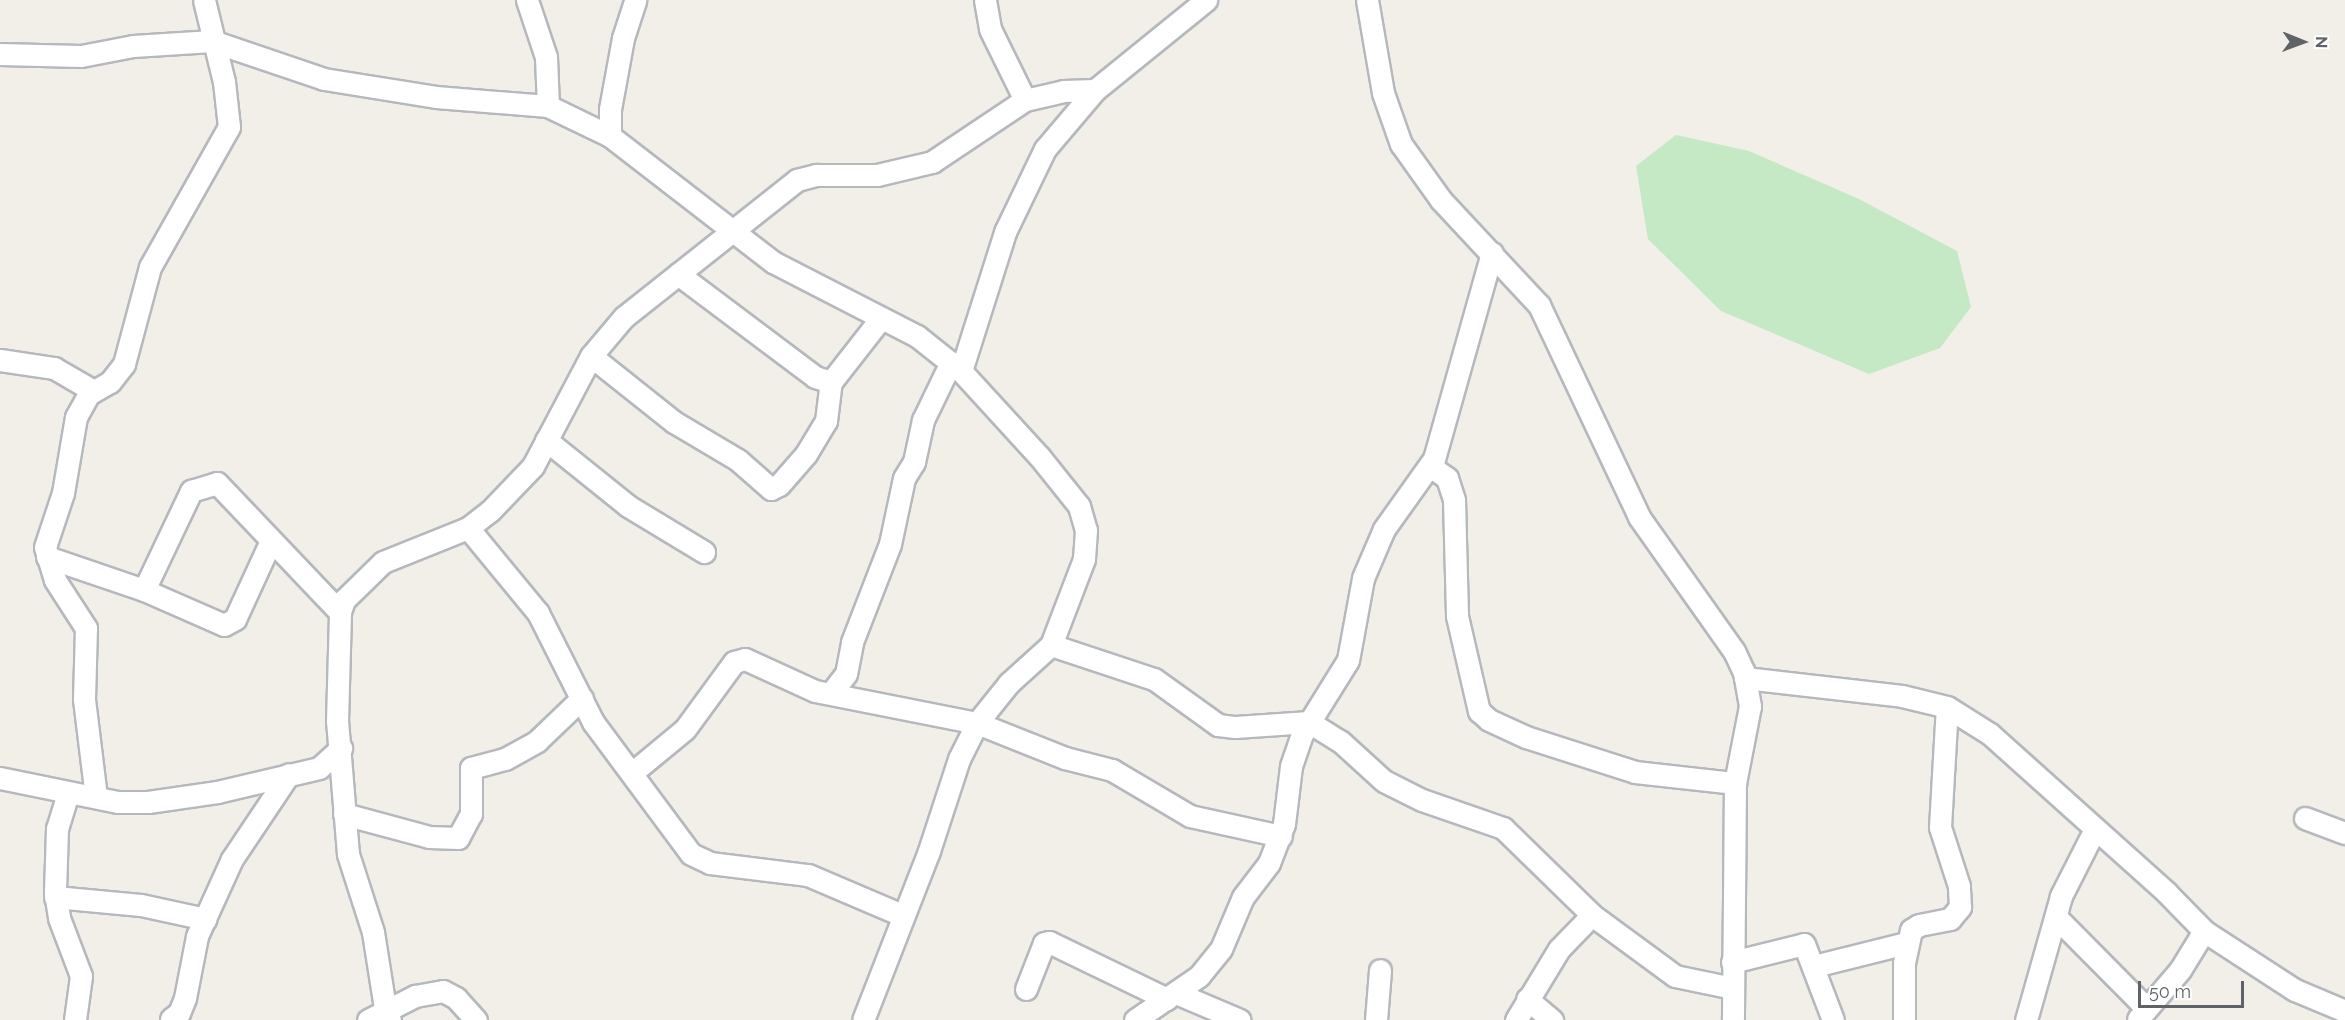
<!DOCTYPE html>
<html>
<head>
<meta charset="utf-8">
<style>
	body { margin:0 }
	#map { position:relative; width:2345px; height:1020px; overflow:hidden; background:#f1efe8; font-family:Raleway,sans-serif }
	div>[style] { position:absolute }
	.green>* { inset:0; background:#c5e8c5 }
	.roads { filter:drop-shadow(2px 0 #b5b8bc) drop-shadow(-2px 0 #b5b8bc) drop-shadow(0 2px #b5b8bc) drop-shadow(0 -2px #b5b8bc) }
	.minor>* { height:21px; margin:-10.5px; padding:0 10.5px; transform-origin:10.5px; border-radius:10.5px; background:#fff }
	span { translate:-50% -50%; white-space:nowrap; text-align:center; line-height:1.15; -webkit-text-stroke:4.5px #fff; paint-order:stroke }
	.north { position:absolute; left:2273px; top:12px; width:60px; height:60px; -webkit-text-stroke:4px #fff; paint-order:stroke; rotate:91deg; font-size:16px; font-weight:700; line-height:24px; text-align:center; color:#5f6368 }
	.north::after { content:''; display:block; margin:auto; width:21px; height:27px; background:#5f6368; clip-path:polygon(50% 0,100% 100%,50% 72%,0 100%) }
	.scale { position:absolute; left:2138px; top:981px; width:106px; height:27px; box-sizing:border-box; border:3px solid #5f6368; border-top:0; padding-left:8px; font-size:18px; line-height:21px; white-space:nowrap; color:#5f6368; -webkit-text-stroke:4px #fff; paint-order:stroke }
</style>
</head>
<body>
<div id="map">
	<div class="green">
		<i style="clip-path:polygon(1676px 135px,1749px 151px,1859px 199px,1957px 251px,1971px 307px,1940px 348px,1869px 374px,1721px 311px,1648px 239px,1636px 166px)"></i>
	</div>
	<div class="roads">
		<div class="minor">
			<i style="left:527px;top:0;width:60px;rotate:71.6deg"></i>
			<i style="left:546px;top:57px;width:49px;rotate:87.7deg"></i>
			<i style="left:985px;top:0;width:29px;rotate:80deg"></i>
			<i style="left:990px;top:29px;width:79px;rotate:63.8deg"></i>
			<i style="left:1367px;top:0;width:94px;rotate:80.2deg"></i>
			<i style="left:1383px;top:93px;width:54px;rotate:70.6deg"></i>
			<i style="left:1401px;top:144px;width:69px;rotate:54.5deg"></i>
			<i style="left:1441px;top:200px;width:144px;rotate:47deg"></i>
			<i style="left:1539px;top:305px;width:234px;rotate:64.7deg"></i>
			<i style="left:1639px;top:517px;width:164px;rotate:54.7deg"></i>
			<i style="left:1734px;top:651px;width:23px;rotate:65deg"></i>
			<i style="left:1744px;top:672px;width:35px;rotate:80deg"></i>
			<i style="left:1750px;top:706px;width:78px;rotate:101deg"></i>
			<i style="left:1735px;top:783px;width:237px;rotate:90.5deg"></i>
			<i style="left:0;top:54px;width:81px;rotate:1.4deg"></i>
			<i style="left:81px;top:56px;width:53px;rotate:-10.9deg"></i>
			<i style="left:133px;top:46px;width:79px;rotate:-3.6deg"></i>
			<i style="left:212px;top:41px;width:118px;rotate:18.7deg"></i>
			<i style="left:324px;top:79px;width:113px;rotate:9.1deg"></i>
			<i style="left:436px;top:97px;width:112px;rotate:4.6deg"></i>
			<i style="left:548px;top:106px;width:69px;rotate:25.8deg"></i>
			<i style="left:610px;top:136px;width:206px;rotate:37.7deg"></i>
			<i style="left:773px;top:262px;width:162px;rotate:27.2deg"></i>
			<i style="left:917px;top:336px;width:56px;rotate:38.5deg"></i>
			<i style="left:961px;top:371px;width:115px;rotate:47.5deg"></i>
			<i style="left:1039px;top:456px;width:64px;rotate:51.3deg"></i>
			<i style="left:1079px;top:506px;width:25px;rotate:74deg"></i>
			<i style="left:1086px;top:530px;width:29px;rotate:94deg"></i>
			<i style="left:1084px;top:559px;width:92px;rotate:111deg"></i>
			<i style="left:1051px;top:645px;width:57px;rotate:137.9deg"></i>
			<i style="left:1009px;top:683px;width:51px;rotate:128.7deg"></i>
			<i style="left:977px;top:723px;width:40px;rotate:116.6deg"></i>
			<i style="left:959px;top:759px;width:97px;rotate:108.1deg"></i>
			<i style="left:929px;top:851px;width:181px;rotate:111.3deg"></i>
			<i style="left:610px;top:136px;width:27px;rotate:-90deg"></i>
			<i style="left:610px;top:109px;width:72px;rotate:-79.6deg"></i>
			<i style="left:623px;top:38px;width:40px;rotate:-72deg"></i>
			<i style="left:678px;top:274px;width:171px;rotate:36.9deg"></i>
			<i style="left:815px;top:377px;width:17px;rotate:17deg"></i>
			<i style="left:831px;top:382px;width:81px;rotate:-52deg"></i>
			<i style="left:591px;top:356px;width:106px;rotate:38.5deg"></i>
			<i style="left:674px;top:422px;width:74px;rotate:30.7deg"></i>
			<i style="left:738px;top:460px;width:44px;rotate:41.3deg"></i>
			<i style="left:771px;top:489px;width:9px;rotate:-27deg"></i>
			<i style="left:779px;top:485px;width:41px;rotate:-48.9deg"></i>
			<i style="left:806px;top:454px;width:39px;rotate:-59deg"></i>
			<i style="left:826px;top:421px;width:39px;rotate:-83deg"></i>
			<i style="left:0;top:360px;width:55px;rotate:8.4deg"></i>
			<i style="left:54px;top:368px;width:44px;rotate:30.1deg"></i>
			<i style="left:961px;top:371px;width:146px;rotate:-72.4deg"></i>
			<i style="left:1005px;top:232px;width:92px;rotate:-64.3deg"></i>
			<i style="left:1045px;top:149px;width:77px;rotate:-49.7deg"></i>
			<i style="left:1095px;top:90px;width:143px;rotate:-39deg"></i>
			<i style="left:546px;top:440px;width:105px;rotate:38.8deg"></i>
			<i style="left:628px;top:506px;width:89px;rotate:31.2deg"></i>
			<i style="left:1430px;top:466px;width:21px;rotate:35deg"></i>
			<i style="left:1447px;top:478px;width:23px;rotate:72deg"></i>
			<i style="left:1454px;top:500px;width:116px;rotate:88.5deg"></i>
			<i style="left:1457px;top:616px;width:98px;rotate:77deg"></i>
			<i style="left:1479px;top:711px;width:13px;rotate:42deg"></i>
			<i style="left:1489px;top:720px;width:41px;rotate:24.7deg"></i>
			<i style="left:1526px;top:737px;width:114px;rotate:17.8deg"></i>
			<i style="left:1635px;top:772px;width:101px;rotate:6.3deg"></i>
			<i style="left:468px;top:528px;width:110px;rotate:50.5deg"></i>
			<i style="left:538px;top:613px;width:122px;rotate:63.2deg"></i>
			<i style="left:593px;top:722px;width:164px;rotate:53.4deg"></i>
			<i style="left:691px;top:854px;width:21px;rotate:25deg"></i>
			<i style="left:710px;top:863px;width:99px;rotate:7deg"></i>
			<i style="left:808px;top:875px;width:102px;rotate:23.1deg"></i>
			<i style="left:47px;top:557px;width:102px;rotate:18.8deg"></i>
			<i style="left:144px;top:590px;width:87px;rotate:23.6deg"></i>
			<i style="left:224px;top:625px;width:13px;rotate:-29deg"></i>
			<i style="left:235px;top:619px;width:84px;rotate:-65.3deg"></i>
			<i style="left:144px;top:590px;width:110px;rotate:-64.6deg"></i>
			<i style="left:191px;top:491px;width:27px;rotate:-17deg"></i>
			<i style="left:217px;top:483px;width:178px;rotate:46.4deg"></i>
			<i style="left:1051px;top:645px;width:108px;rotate:18.3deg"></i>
			<i style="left:1154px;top:679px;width:79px;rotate:35.7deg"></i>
			<i style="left:1218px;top:725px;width:17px;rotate:7deg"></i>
			<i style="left:1235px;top:727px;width:74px;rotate:-3.9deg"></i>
			<i style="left:1309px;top:722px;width:36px;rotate:32deg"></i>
			<i style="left:1340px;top:741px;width:59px;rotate:42.3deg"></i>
			<i style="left:1384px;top:781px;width:42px;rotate:26.6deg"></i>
			<i style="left:1422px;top:800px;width:86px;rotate:19.1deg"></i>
			<i style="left:1503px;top:828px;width:124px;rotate:44.3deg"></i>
			<i style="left:1745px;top:678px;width:158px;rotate:6.5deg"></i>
			<i style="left:1902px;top:696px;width:46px;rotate:13.7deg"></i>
			<i style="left:1947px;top:707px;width:51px;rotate:32.1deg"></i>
			<i style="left:1990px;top:734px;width:237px;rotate:41.9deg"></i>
			<i style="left:2166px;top:892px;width:54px;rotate:45.7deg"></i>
			<i style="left:2204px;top:931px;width:108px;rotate:33deg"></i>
			<i style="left:2295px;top:990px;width:54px;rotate:22.8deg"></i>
			<i style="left:831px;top:693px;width:24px;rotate:-52deg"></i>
			<i style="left:846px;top:674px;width:33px;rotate:-79deg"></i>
			<i style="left:852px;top:642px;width:105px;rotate:-68.8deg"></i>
			<i style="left:890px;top:544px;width:67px;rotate:-78deg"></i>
			<i style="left:904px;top:478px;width:19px;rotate:-58deg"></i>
			<i style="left:914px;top:462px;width:43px;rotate:-77.9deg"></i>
			<i style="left:923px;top:420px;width:64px;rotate:-64.2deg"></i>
			<i style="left:633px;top:772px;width:67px;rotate:-39.6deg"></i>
			<i style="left:685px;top:729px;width:83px;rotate:-53.8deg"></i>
			<i style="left:734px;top:662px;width:11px;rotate:-15deg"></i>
			<i style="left:745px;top:659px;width:77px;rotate:24.6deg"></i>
			<i style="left:815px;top:691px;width:165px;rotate:11.2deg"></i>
			<i style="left:977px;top:723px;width:95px;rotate:21.7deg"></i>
			<i style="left:1065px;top:758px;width:49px;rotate:14.3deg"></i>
			<i style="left:1112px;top:770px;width:91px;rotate:30.5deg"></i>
			<i style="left:1190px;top:816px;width:93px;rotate:12.4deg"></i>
			<i style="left:0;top:778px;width:120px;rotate:11.5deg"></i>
			<i style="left:118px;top:802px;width:30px"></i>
			<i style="left:148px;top:802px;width:70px;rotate:-8.2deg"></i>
			<i style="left:217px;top:792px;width:105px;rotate:-13.2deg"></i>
			<i style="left:319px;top:768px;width:30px;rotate:-42deg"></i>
			<i style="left:68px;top:793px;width:37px;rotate:107deg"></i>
			<i style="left:57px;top:828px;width:64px;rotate:91.8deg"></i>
			<i style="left:55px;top:892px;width:26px;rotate:81deg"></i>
			<i style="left:59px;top:918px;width:62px;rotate:69.2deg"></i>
			<i style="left:81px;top:976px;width:44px;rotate:97.8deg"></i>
			<i style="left:96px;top:797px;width:99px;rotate:-97deg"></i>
			<i style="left:84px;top:699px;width:71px;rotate:-88.4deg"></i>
			<i style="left:86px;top:628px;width:57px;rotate:-122.9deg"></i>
			<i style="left:55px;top:580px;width:34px;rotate:-107deg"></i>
			<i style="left:45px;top:547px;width:57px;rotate:-71.6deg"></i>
			<i style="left:63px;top:493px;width:77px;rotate:-80.3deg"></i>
			<i style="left:76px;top:417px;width:26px;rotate:-61deg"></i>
			<i style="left:89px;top:394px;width:24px;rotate:-30deg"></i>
			<i style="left:110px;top:382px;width:23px;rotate:-52deg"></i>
			<i style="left:124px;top:364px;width:100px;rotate:-75deg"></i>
			<i style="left:150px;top:267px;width:161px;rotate:-60.6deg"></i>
			<i style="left:229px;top:127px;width:45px;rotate:-96.3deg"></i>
			<i style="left:224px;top:82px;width:84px;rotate:-103.7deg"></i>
			<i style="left:344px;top:814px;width:88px;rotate:15.1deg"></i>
			<i style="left:429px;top:837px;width:29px;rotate:2deg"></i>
			<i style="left:458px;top:838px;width:27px;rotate:-62deg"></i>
			<i style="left:471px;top:814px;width:46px;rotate:-90deg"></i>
			<i style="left:471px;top:768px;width:35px;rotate:-15deg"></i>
			<i style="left:505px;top:759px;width:37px;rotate:-29deg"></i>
			<i style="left:537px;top:741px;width:62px;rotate:-43.7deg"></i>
			<i style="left:2305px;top:818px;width:43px;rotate:20.6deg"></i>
			<i style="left:55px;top:897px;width:86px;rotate:5.3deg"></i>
			<i style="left:141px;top:905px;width:66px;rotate:12.3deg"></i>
			<i style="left:2056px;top:917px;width:128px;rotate:45.3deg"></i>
			<i style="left:1732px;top:962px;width:74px;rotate:-14deg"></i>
			<i style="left:1804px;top:944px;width:81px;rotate:69.1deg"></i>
			<i style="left:1814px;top:966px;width:95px;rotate:-14deg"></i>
			<i style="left:1026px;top:989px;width:49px;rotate:-68.6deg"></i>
			<i style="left:1044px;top:943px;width:5px;rotate:-11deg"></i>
			<i style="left:1049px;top:942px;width:131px;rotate:25.8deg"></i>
			<i style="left:1176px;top:993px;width:69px;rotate:22.9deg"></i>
			<i style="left:1527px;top:999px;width:33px;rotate:40deg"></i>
			<i style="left:171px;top:1019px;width:10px;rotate:-37deg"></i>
			<i style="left:179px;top:1013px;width:16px;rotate:-68deg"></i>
			<i style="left:185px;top:998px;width:63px;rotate:-79deg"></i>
			<i style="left:197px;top:936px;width:85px;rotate:-65.6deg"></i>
			<i style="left:232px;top:859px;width:102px;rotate:-56.2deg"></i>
			<i style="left:2138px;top:1019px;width:65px;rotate:-49.4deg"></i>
			<i style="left:2180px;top:970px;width:46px;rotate:-58.4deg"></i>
			<i style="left:368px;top:1020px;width:53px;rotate:-27.1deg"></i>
			<i style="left:415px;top:996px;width:28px;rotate:-10deg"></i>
			<i style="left:443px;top:991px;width:15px;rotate:28deg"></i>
			<i style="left:456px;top:998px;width:30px;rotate:48deg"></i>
			<i style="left:390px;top:1020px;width:13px;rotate:-113deg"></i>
			<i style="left:385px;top:1008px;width:77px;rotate:-99deg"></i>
			<i style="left:373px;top:932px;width:82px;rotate:-107.8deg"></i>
			<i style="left:348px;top:854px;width:133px;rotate:-94.7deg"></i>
			<i style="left:337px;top:721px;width:109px;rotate:-88.4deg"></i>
			<i style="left:340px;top:612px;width:13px;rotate:-72deg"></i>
			<i style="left:344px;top:600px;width:54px;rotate:-44.3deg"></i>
			<i style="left:383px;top:562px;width:92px;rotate:-21.8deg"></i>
			<i style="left:468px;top:528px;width:28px;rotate:-38deg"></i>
			<i style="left:490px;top:511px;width:62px;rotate:-46.3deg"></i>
			<i style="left:533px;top:466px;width:124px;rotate:-62.2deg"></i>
			<i style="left:591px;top:356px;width:51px;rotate:-49.8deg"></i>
			<i style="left:624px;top:317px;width:221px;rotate:-38.4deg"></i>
			<i style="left:797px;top:180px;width:20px;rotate:-15deg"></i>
			<i style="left:816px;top:175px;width:61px"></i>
			<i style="left:877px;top:175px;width:57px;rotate:-13.3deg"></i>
			<i style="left:932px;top:162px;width:112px;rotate:-33.7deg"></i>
			<i style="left:1025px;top:100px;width:39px;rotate:-13deg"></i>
			<i style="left:1063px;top:91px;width:32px;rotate:-2deg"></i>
			<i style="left:1135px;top:1020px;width:78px;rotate:-34.5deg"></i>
			<i style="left:1199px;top:976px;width:35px;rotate:-51deg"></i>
			<i style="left:1221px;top:949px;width:56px;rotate:-67.1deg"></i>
			<i style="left:1243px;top:897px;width:43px;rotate:-52.6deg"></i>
			<i style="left:1269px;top:863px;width:42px;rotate:-69deg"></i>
			<i style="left:1284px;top:824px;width:58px;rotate:-83.1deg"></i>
			<i style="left:1291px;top:766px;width:34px;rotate:-71deg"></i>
			<i style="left:1302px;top:734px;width:87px;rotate:-58.1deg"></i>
			<i style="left:1348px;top:660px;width:83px;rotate:-79.6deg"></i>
			<i style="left:1363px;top:578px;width:53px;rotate:-66.8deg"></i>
			<i style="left:1384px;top:529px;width:86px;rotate:-54.5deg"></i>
			<i style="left:1434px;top:459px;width:214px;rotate:-74.3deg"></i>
			<i style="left:1376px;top:1020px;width:50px;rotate:-85.4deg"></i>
			<i style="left:1516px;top:1020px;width:83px;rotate:-58.8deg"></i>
			<i style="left:1559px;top:949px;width:47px;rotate:-45.9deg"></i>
			<i style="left:1592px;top:915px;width:103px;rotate:36.3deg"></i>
			<i style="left:1675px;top:976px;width:59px;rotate:11.7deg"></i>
			<i style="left:1904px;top:1020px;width:57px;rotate:-90deg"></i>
			<i style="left:1904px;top:963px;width:34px;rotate:-78deg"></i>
			<i style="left:1911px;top:930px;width:9px;rotate:-32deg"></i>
			<i style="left:1919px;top:925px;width:32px;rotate:-11deg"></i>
			<i style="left:1950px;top:919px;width:16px;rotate:-50deg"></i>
			<i style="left:1960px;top:907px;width:21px;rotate:-93deg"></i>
			<i style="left:1959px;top:886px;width:62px;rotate:-107.9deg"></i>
			<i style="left:1940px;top:827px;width:120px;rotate:-86.7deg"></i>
			<i style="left:2026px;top:1020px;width:129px;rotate:-74.2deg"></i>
			<i style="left:2061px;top:896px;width:75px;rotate:-63.1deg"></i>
		</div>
	</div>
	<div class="north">N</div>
	<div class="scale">50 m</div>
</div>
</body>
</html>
